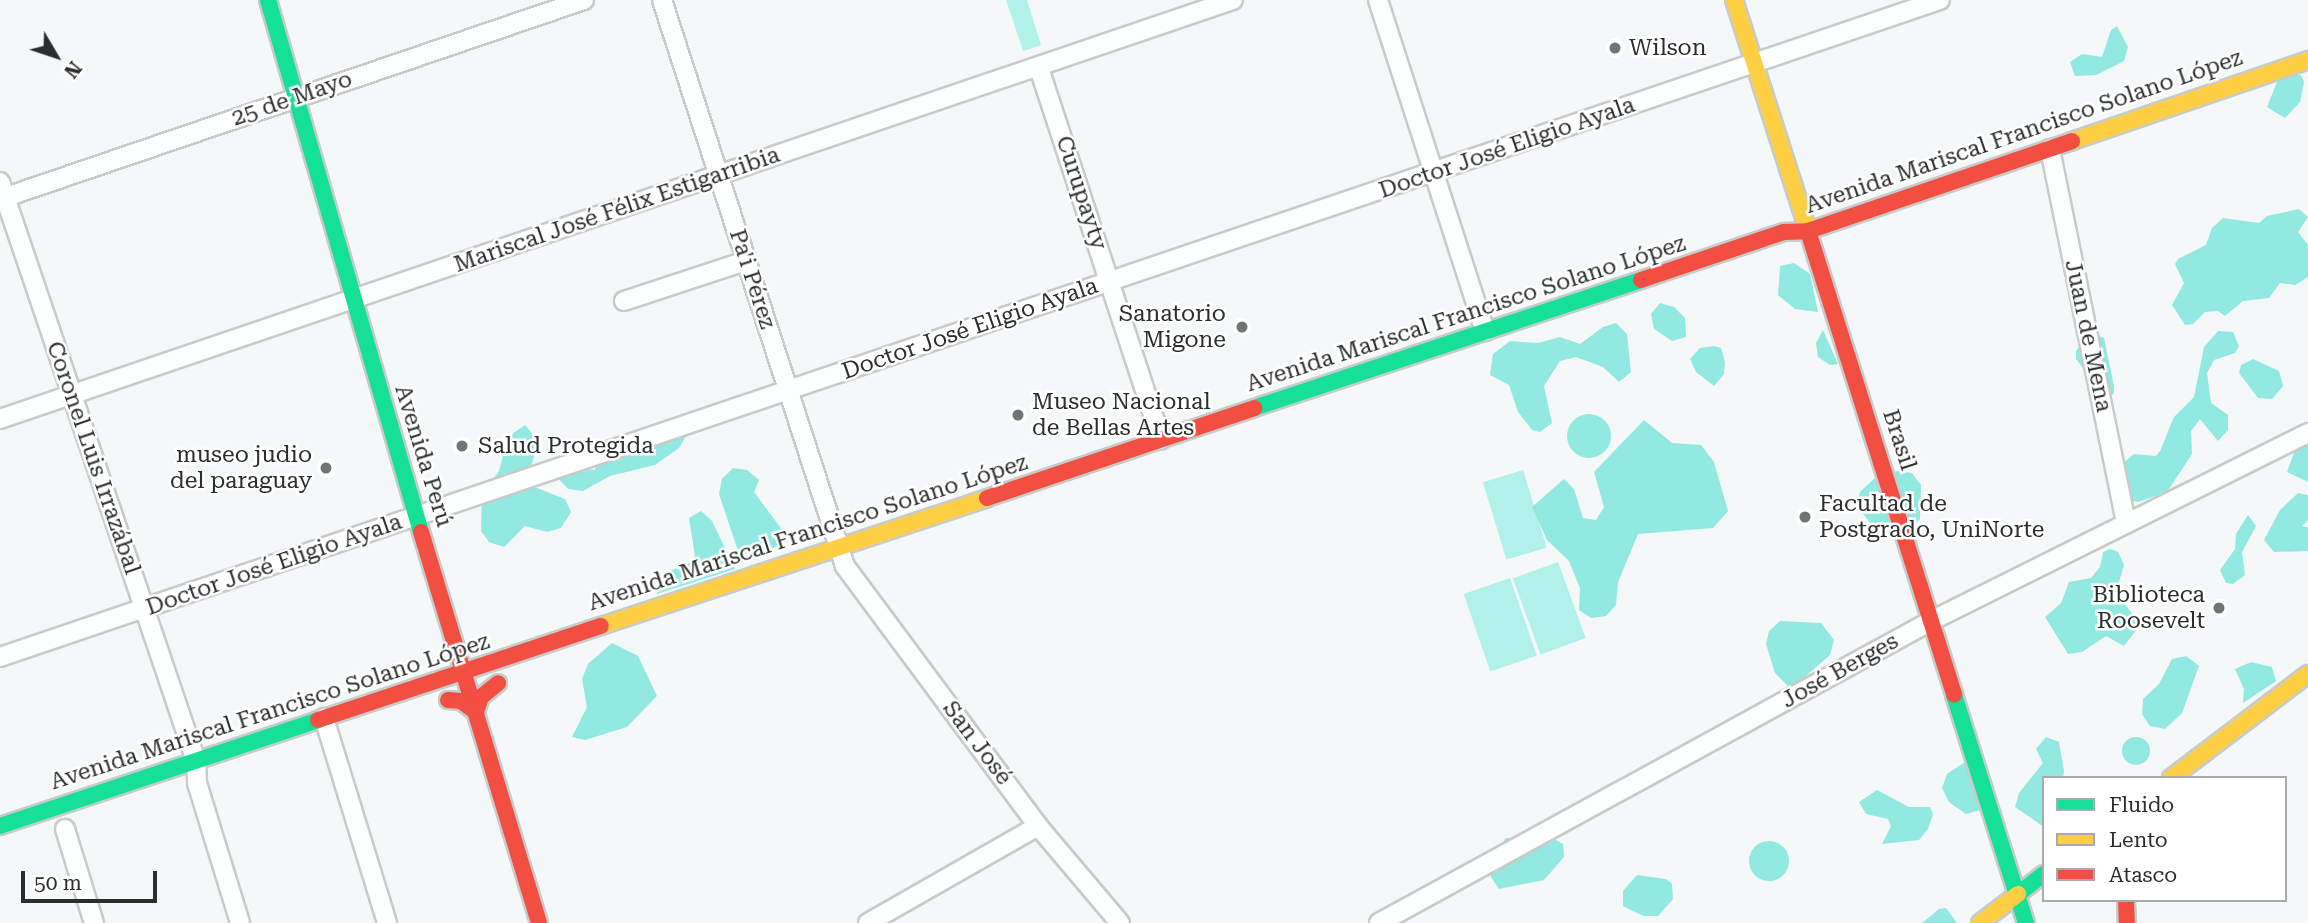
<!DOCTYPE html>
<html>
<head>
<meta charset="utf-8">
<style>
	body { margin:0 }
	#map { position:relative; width:2308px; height:923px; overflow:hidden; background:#f4f8f8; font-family:"Roboto Serif",serif }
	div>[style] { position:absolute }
	.green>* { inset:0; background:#b1f1ea; transform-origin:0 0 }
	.forest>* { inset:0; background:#91e9e1 }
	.round { border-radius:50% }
	.roads { filter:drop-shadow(2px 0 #c7cbca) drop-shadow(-2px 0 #c7cbca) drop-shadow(0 2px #c7cbca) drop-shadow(0 -2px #c7cbca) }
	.street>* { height:18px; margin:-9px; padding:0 9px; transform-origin:9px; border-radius:9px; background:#fdfefe }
	.fast>* { height:16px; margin:-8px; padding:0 8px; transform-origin:8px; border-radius:8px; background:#16e098 }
	.slow>* { height:16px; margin:-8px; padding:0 8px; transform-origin:8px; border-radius:8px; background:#ffcf43 }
	.jam>* { height:16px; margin:-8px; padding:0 8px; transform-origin:8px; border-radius:8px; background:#f24e42 }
	.dots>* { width:19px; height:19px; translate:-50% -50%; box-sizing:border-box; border:4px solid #fff; border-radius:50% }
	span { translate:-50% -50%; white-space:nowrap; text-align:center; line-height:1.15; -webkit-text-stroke:5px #fff; paint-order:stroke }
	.poi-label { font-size:23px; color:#2b2e2d }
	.left { translate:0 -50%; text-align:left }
	.right { translate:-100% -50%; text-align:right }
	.street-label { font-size:23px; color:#2b2e2d }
	.legend { position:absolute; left:2042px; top:776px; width:245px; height:126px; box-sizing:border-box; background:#fff; border:2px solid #aaabab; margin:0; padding:9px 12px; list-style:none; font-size:21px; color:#2b2e2d }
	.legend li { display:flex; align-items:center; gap:14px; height:35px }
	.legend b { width:35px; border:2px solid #aaabab }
	.north { position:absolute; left:21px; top:21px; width:70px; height:70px; -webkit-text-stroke:5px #fff; paint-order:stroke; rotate:129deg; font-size:19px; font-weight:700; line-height:28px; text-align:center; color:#2b2e2d }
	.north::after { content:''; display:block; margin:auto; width:24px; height:32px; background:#2b2e2d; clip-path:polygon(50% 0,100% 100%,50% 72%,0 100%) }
	.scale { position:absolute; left:21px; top:871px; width:136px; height:32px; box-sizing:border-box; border:4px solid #2b2e2d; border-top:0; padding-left:9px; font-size:21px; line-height:24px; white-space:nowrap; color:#2b2e2d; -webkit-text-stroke:5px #fff; paint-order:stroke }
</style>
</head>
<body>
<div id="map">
	<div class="green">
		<i style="clip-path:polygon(1006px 0,1027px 0,1041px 45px,1023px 51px)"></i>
		<i style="left:1523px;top:470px;width:81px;height:42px;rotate:73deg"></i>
		<i style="left:1558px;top:562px;width:81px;height:48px;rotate:70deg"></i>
		<i style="left:1510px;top:578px;width:82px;height:49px;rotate:71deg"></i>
	</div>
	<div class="forest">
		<i style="clip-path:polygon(2117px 26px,2128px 47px,2124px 61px,2096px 75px,2075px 76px,2070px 62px,2082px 54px,2102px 57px,2111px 30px)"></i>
		<i style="clip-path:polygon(2281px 72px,2301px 75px,2304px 82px,2300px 102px,2285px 118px,2267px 107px)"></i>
		<i style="clip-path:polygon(2299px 209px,2308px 217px,2298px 232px,2308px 245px,2308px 277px,2295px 285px,2280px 283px,2269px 298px,2243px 301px,2225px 316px,2218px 311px,2205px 312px,2193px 324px,2185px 325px,2172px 305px,2184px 283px,2175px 264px,2178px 259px,2206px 245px,2212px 228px,2223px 218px,2259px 223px,2267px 216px)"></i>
		<i style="clip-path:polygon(1794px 263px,1810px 274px,1818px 312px,1795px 309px,1778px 295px,1780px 266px)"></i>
		<i style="clip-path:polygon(1660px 303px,1674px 307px,1685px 318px,1686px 337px,1672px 341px,1654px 329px,1651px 314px)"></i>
		<i style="clip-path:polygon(1616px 323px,1627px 334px,1631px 372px,1619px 382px,1603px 367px,1576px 357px,1560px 361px,1544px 386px,1552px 423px,1540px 432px,1532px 430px,1518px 412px,1509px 385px,1490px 375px,1493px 354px,1510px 341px,1538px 343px,1560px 337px,1580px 344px,1603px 327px)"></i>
		<i style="clip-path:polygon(1823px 330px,1838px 364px,1830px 365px,1818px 357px,1816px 343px)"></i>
		<i style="clip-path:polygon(2218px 331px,2233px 332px,2239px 346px,2235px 353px,2214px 360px,2207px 373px,2211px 403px,2228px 415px,2228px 430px,2218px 441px,2200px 419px,2191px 431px,2192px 454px,2167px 492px,2138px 502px,2124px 499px,2122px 464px,2134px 454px,2156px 456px,2160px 451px,2174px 417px,2194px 397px,2204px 347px)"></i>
		<i style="clip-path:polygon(2090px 333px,2104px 338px,2114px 386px,2114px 393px,2100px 408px,2090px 399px,2090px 377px,2076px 359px,2076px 351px)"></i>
		<i style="clip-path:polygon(1714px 346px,1721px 348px,1725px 362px,1724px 374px,1714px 386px,1696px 372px,1690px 359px,1700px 348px)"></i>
		<i style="clip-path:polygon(2253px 359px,2279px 371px,2283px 386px,2272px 399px,2258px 398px,2239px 373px,2241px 365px)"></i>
		<i class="round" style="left:1567px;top:414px;width:44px;height:44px"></i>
		<i style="clip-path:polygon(1644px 420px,1672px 443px,1701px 445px,1714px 462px,1728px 511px,1713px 528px,1638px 534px,1618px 582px,1616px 605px,1606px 616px,1591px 618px,1579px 610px,1580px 588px,1569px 561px,1547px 540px,1532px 507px,1564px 479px,1574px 489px,1583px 518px,1596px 520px,1604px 507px,1594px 472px)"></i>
		<i style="clip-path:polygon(525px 425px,539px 442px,529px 472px,532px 486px,565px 499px,571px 512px,561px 528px,547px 532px,525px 526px,504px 547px,489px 542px,481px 531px,482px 494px,499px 471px,508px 437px)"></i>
		<i style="clip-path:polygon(681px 431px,685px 438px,679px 448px,655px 465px,610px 476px,583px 491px,568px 489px,558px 478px,568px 467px,595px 470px,596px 462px)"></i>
		<i style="clip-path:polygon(2308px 442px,2308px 482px,2287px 472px,2295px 450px)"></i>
		<i style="clip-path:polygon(733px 468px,747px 470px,759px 480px,754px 492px,783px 531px,777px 546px,758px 558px,738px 551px,719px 494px,722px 479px)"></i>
		<i style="clip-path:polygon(1897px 471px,1912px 473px,1921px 485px,1920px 519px,1914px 525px,1871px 524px,1857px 506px,1860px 492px,1876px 477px)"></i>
		<i style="clip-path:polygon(2298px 493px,2308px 495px,2308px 520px,2302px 526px,2308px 527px,2308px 551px,2274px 552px,2264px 540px,2280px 510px)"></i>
		<i style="clip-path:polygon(701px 511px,712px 521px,735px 569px,657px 594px,657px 586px,672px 570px,692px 562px,695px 556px,689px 518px)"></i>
		<i style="clip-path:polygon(2248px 515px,2256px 526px,2242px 552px,2245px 575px,2233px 584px,2226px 583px,2220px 570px,2235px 549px,2236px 534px)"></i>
		<i style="clip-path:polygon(2110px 549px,2118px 552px,2124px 565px,2116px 593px,2139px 622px,2137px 629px,2124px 646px,2106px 636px,2082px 652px,2068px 654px,2045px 617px,2061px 603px,2069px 582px,2091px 578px,2100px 567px,2103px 552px)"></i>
		<i style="clip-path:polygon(1780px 621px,1821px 623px,1834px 640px,1830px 655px,1791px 689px,1775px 673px,1766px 644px,1769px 631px)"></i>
		<i style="clip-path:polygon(612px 643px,638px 656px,657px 696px,627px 727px,585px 740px,572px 737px,587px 707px,582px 679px,588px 664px)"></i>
		<i style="clip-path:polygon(2186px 656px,2199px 666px,2182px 713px,2165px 729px,2150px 726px,2142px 714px,2143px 699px,2159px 684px,2172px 659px)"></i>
		<i style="clip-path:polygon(2251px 662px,2272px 667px,2276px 681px,2243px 703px,2244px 689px,2235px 669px)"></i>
		<i class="round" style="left:2122px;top:737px;width:28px;height:28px"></i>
		<i style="clip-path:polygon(2046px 737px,2059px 742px,2064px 771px,2063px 778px,2044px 778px,2044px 827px,2015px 807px,2019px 793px,2043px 763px,2036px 749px)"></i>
		<i style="clip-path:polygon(1965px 762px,1980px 810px,1966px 814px,1949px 802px,1942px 788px,1947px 774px)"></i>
		<i style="clip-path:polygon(1877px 790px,1909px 807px,1930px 807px,1933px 814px,1928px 829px,1919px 840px,1882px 844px,1891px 826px,1888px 819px,1866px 814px,1859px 802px)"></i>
		<i style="clip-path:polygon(1506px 838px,1556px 840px,1563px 844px,1564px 857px,1544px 880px,1499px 889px,1491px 877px,1489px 862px)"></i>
		<i class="round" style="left:1749px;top:841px;width:40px;height:40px"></i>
		<i style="clip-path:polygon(1637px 875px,1666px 879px,1672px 884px,1673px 899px,1658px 916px,1643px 916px,1623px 906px,1623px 891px)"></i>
		<i style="clip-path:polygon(1946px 908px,1957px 923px,1922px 923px,1939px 909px)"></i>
	</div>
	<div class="roads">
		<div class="street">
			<i style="left:662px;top:0;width:595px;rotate:72.08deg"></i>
			<i style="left:845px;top:566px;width:324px;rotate:53.4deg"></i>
			<i style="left:1038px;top:826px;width:127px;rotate:49.8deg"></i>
			<i style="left:1378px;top:0;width:348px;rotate:72.1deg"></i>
			<i style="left:1039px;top:68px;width:391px;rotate:71.8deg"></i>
			<i style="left:2050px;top:149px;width:382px;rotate:78.5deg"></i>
			<i style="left:0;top:182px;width:611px;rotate:71.3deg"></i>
			<i style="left:196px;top:761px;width:22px;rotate:87deg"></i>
			<i style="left:197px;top:783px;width:146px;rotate:72.9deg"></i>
			<i style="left:0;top:199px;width:617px;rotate:-18.82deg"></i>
			<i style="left:624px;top:301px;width:128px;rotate:-18.2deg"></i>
			<i style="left:0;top:419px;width:1302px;rotate:-18.77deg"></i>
			<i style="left:0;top:657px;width:2048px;rotate:-18.71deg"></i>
			<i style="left:324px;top:718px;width:214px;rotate:72.9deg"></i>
			<i style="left:65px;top:829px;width:98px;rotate:72.9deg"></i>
			<i style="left:868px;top:923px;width:196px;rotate:-29.7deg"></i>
			<i style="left:1379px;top:923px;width:631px;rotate:-28.68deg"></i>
			<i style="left:1933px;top:620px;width:419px;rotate:-26.5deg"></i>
		</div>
		<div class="fast">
			<i style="left:268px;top:0;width:554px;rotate:73.96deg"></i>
			<i style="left:1254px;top:408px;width:408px;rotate:-18.3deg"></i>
			<i style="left:1954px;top:695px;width:239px;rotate:72.5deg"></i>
			<i style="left:0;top:826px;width:335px;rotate:-18.4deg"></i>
			<i style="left:2018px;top:894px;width:33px;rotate:-38deg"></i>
		</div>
		<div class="slow">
			<i style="left:1734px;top:0;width:243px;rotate:72.2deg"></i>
			<i style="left:2072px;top:141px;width:250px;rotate:-18.9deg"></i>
			<i style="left:601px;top:626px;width:407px;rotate:-18.3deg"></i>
			<i style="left:2171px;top:778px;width:172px;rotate:-37.2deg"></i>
			<i style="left:1980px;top:923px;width:48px;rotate:-37.3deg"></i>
		</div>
		<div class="jam">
			<i style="left:1808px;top:231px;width:486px;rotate:72.5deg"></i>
			<i style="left:1641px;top:280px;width:151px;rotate:-18.6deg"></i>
			<i style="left:1784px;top:232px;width:24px;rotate:-2deg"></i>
			<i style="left:1808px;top:231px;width:279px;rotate:-18.8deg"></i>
			<i style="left:987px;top:498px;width:282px;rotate:-18.6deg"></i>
			<i style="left:421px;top:532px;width:408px;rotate:73.2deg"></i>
			<i style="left:448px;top:700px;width:13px;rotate:4deg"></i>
			<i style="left:461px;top:701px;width:19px;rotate:36deg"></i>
			<i style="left:476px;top:712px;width:16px;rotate:-72deg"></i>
			<i style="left:481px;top:697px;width:22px;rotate:-39deg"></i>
			<i style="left:318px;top:720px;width:298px;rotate:-18.4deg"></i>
			<i style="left:2126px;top:900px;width:23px;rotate:88deg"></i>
		</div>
	</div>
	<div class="dots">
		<i style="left:1615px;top:48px;background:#717574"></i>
		<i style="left:1242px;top:327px;background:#717574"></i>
		<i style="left:1018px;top:415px;background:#717574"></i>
		<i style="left:462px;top:446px;background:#717574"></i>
		<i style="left:326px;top:468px;background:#717574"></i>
		<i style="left:1805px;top:517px;background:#717574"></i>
		<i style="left:2219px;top:608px;background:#717574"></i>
	</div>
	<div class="poi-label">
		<span class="left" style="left:1629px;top:48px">Wilson</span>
		<span class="right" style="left:1226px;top:327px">Sanatorio<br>Migone</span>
		<span class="left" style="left:1032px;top:415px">Museo Nacional<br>de Bellas Artes</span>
		<span class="left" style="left:478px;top:446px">Salud Protegida</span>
		<span class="right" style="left:312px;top:468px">museo judio<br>del paraguay</span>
		<span class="left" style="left:1819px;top:517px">Facultad de<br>Postgrado, UniNorte</span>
		<span class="right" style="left:2205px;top:608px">Biblioteca<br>Roosevelt</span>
	</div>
	<div class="street-label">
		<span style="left:292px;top:99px;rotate:-19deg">25 de Mayo</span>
		<span style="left:2024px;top:132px;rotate:-19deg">Avenida Mariscal Francisco Solano López</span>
		<span style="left:1507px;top:148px;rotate:-19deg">Doctor José Eligio Ayala</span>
		<span style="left:1081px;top:193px;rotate:72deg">Curupayty</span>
		<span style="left:617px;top:210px;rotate:-19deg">Mariscal José Félix Estigarribia</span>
		<span style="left:752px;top:279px;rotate:72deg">Pa'i Pérez</span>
		<span style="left:1466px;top:314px;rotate:-18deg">Avenida Mariscal Francisco Solano López</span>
		<span style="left:970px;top:329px;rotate:-19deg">Doctor José Eligio Ayala</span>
		<span style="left:2088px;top:336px;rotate:78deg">Juan de Mena</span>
		<span style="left:1899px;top:440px;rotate:72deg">Brasil</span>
		<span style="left:423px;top:456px;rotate:73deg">Avenida Perú</span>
		<span style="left:93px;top:458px;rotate:71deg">Coronel Luis Irrazábal</span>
		<span style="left:808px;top:533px;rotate:-18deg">Avenida Mariscal Francisco Solano López</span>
		<span style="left:274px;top:565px;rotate:-19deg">Doctor José Eligio Ayala</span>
		<span style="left:1840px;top:671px;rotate:-29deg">José Berges</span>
		<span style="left:270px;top:712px;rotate:-18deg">Avenida Mariscal Francisco Solano López</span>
		<span style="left:977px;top:743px;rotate:53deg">San José</span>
	</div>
	<ul class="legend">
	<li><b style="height:9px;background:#16e098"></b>Fluido</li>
	<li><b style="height:9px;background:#ffcf43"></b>Lento</li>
	<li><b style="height:9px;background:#f24e42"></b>Atasco</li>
	</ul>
	<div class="north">N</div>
	<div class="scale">50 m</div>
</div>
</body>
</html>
